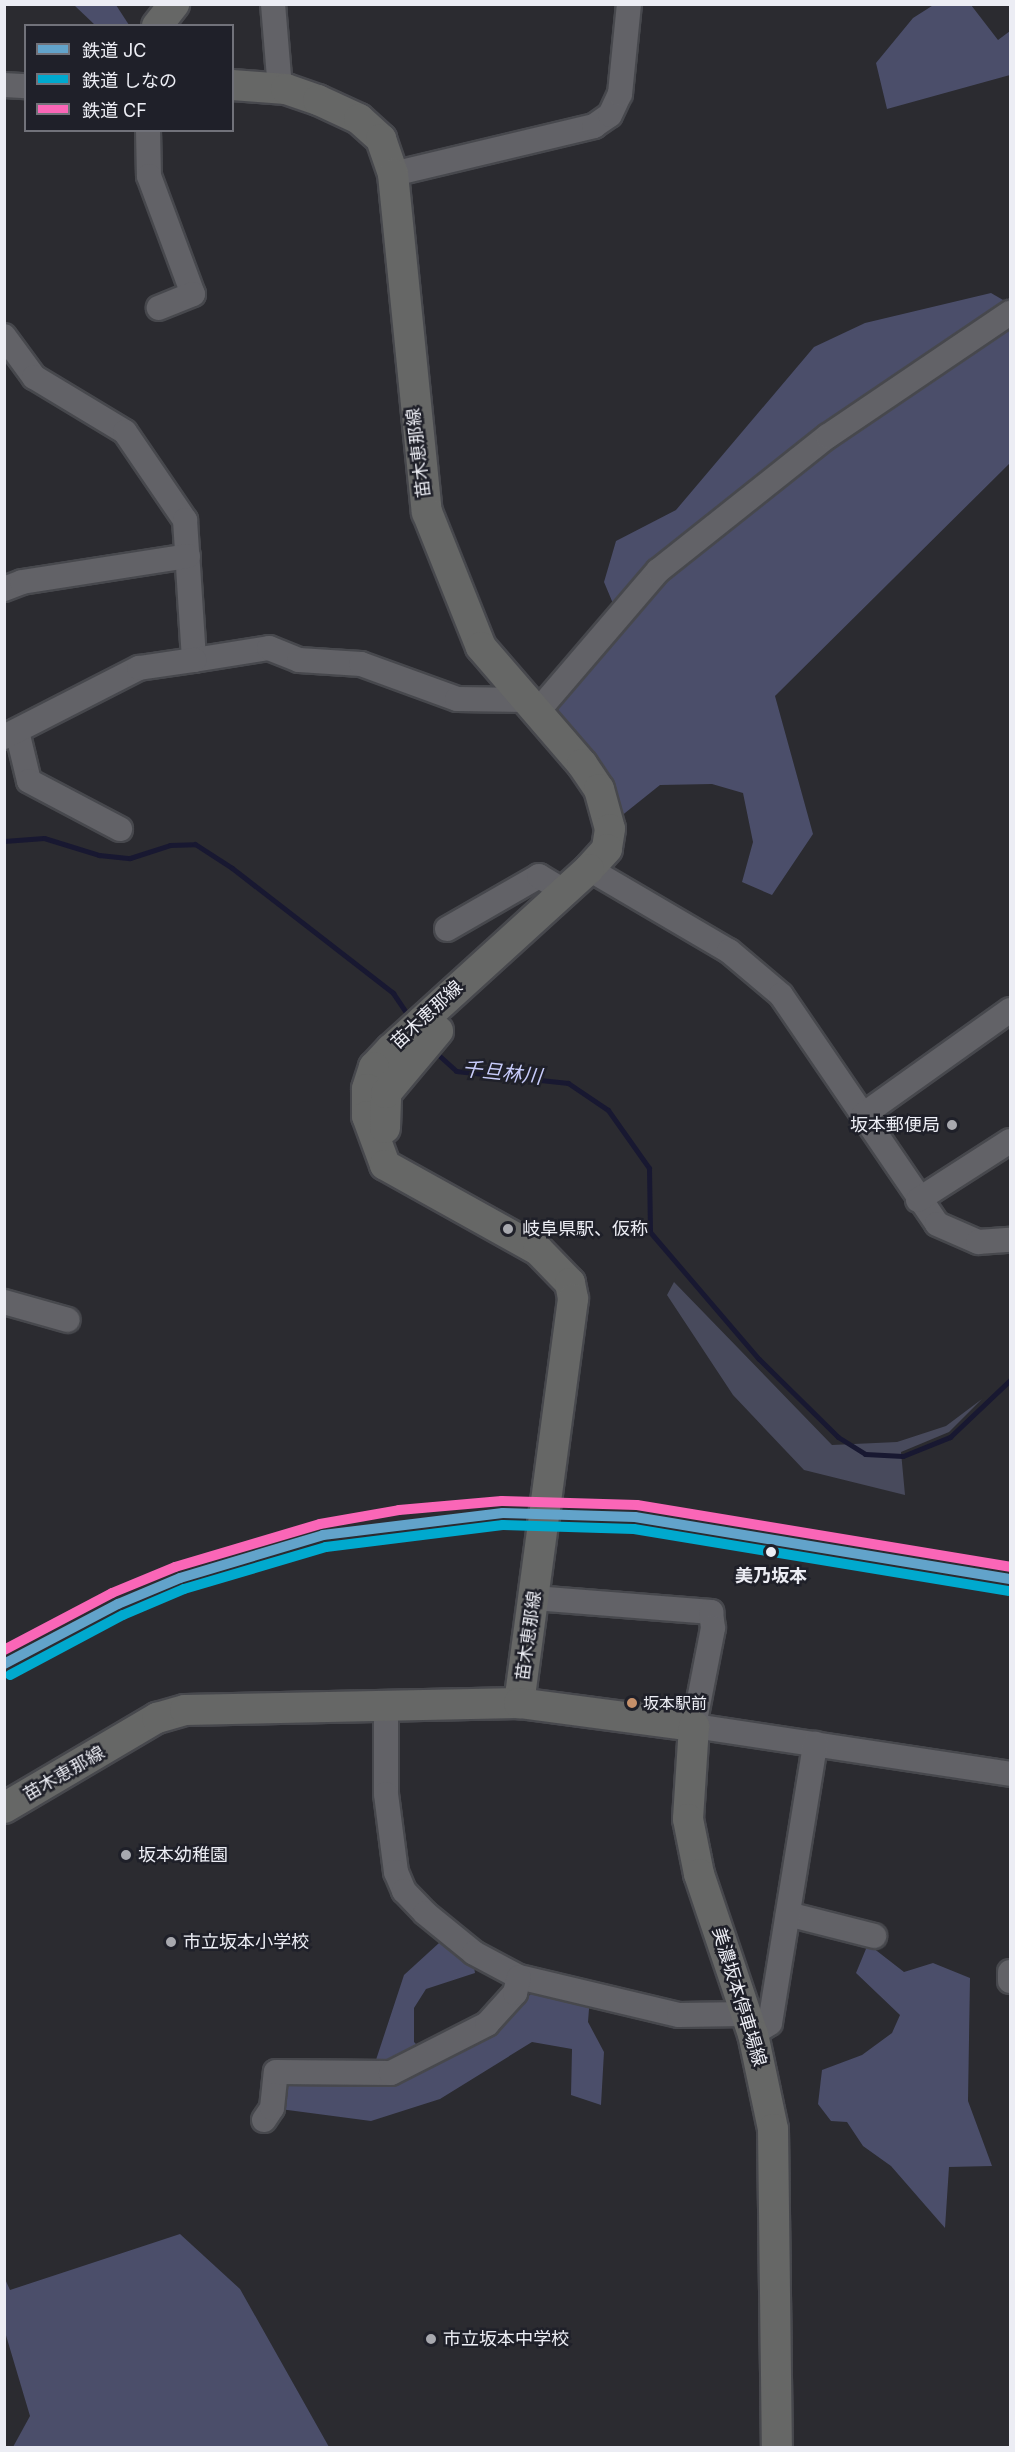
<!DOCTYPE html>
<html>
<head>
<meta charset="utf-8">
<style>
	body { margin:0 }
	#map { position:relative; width:1015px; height:2452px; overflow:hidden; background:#2b2b30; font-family:Inter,"Noto Sans JP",sans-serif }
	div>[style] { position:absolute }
	.green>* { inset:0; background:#484a5c }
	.forest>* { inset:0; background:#4b4e6a }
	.stream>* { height:5px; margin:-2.5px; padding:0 2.5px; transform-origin:2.5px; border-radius:2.5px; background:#181831 }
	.roads { filter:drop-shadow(2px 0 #47484d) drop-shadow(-2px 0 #47484d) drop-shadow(0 2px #47484d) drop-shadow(0 -2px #47484d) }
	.minor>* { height:24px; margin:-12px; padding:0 12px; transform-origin:12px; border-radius:12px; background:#626267 }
	.major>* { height:30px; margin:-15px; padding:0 15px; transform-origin:15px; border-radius:15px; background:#666766 }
	.rail-1>* { height:10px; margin:-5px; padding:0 5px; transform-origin:5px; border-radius:5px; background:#62a3ca }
	.rail-2>* { height:10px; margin:-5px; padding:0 5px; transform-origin:5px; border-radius:5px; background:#00a9ce }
	.rail-3>* { height:10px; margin:-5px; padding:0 5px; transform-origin:5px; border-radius:5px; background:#fa66b7 }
	.dots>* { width:16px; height:16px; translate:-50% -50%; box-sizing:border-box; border:3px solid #1f2029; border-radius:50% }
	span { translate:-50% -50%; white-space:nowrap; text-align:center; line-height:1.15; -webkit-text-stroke:5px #1f2029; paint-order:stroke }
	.bus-label { font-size:16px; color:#ecedf4 }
	.left { translate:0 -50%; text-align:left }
	.street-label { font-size:18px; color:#ecedf4 }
	.poi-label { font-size:18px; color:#ecedf4 }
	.right { translate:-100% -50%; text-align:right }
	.stop-label { font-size:18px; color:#ecedf4; font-weight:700 }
	.water-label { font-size:20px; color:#c7cbfa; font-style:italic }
	.frame { position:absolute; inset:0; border:6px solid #ecedf4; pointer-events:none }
	.legend { position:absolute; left:24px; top:24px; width:210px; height:108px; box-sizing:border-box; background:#1f2029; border:2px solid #71727a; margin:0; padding:8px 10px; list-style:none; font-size:18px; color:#ecedf4 }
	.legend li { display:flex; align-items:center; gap:12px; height:30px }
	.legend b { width:30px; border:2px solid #71727a }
</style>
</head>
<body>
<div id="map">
	<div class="green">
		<i style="clip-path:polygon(674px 1282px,832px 1445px,897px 1442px,946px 1426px,982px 1399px,949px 1432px,901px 1452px,905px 1495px,804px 1470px,733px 1395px,667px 1295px)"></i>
	</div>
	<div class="forest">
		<i style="clip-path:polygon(935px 4px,971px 5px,998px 40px,1010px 31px,1010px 75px,887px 109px,876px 63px,913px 18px)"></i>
		<i style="clip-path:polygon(74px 5px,116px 5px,129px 25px,95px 25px)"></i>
		<i style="clip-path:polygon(991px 293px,1010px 304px,1010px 463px,775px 696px,813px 834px,772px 895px,742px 882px,753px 842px,743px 793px,712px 784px,660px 785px,620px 817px,571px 739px,555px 702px,622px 625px,604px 582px,616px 541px,676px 510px,814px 347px,865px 323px)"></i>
		<i style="clip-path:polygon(452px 1938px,472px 1955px,475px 1973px,426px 1989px,414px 2008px,414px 2042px,436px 2064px,546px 1983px,590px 1996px,588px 2022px,604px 2052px,601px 2105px,571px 2095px,572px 2049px,532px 2042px,440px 2099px,371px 2121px,280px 2109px,286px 2075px,370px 2078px,404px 1975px,439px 1943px)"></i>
		<i style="clip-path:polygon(868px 1944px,904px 1972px,933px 1963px,970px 1978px,968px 2101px,992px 2166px,949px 2167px,945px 2228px,891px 2166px,863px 2146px,847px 2122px,831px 2121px,818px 2104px,822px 2070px,862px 2055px,892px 2033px,900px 2015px,856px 1973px)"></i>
		<i style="clip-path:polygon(180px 2234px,240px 2289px,329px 2447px,13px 2447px,30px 2416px,5px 2332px,5px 2279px,10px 2290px)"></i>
	</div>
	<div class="stream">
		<i style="left:4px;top:841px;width:40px;rotate:-4.3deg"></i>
		<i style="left:44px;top:838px;width:58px;rotate:17.2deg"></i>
		<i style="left:99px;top:855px;width:31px;rotate:6deg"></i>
		<i style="left:130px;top:858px;width:42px;rotate:-18deg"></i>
		<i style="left:170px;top:845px;width:25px;rotate:-2deg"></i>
		<i style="left:195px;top:844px;width:44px;rotate:33deg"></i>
		<i style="left:232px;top:868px;width:204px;rotate:37.8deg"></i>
		<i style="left:393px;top:993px;width:30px;rotate:56deg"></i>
		<i style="left:433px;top:1050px;width:31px;rotate:42deg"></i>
		<i style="left:456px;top:1071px;width:113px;rotate:6.1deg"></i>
		<i style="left:568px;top:1083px;width:48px;rotate:34deg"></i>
		<i style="left:608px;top:1110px;width:71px;rotate:54.7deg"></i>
		<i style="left:649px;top:1168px;width:64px;rotate:89.1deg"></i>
		<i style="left:650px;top:1232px;width:167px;rotate:49.4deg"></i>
		<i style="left:759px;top:1359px;width:111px;rotate:44.6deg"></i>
		<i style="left:838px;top:1437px;width:32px;rotate:32deg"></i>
		<i style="left:865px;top:1454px;width:38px;rotate:3deg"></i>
		<i style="left:903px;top:1456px;width:51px;rotate:-22deg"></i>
		<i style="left:950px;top:1437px;width:83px;rotate:-43.5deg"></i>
	</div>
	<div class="roads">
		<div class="minor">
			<i style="left:273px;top:4px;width:85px;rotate:85.3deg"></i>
			<i style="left:4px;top:85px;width:22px;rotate:3deg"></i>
			<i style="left:148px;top:130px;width:46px;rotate:88.8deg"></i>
			<i style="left:149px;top:176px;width:126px;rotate:69.6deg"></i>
			<i style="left:193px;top:294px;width:37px;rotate:158deg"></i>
			<i style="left:393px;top:174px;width:207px;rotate:-13.4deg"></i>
			<i style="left:594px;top:126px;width:19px;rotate:-35deg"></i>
			<i style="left:610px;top:115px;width:23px;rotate:-65deg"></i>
			<i style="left:620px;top:94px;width:90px;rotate:-84.3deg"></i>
			<i style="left:4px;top:336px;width:51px;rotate:53.8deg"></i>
			<i style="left:34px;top:377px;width:106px;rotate:31.1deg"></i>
			<i style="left:125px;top:432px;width:107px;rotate:55.7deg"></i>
			<i style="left:185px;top:520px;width:140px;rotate:86.3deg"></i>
			<i style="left:194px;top:660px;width:76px;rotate:-9.1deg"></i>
			<i style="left:269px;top:648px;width:32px;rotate:22deg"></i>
			<i style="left:299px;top:660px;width:62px;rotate:3.7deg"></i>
			<i style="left:361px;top:664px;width:102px;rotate:20deg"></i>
			<i style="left:457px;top:699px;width:69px;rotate:0.8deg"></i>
			<i style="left:4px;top:589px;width:19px;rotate:-21deg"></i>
			<i style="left:22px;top:582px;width:168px;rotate:-8.9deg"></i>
			<i style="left:537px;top:712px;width:186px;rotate:-49.4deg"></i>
			<i style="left:658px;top:571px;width:217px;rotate:-38.5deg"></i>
			<i style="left:828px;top:436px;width:220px;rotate:-34.1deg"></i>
			<i style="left:17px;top:731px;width:51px;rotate:76.5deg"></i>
			<i style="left:29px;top:781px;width:103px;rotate:27.8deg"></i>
			<i style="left:4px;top:737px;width:152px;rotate:-27.1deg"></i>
			<i style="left:139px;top:668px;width:56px;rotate:-8.3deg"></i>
			<i style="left:589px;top:869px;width:162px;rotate:30.4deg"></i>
			<i style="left:729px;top:951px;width:68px;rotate:40.2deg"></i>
			<i style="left:781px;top:995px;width:277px;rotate:55.7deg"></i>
			<i style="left:937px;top:1224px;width:45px;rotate:23.7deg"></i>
			<i style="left:978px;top:1242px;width:32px;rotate:-4deg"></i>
			<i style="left:447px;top:929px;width:106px;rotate:-29.9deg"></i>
			<i style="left:539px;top:876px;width:29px;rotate:31deg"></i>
			<i style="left:863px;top:1115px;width:181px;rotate:-35.5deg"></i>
			<i style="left:918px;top:1200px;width:109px;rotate:-32.7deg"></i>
			<i style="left:4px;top:1302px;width:66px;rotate:15.7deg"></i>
			<i style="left:534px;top:1598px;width:178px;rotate:4.5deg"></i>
			<i style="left:711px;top:1612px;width:16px;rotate:83deg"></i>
			<i style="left:713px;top:1628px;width:100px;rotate:101deg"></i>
			<i style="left:694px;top:1726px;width:320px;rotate:8.6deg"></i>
			<i style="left:386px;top:1709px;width:85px;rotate:90deg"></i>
			<i style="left:386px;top:1794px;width:79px;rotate:82.7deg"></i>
			<i style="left:396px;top:1872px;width:21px;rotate:67deg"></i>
			<i style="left:404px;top:1891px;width:30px;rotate:46deg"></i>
			<i style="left:425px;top:1913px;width:63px;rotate:39.2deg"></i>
			<i style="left:474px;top:1953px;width:51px;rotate:28.1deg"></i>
			<i style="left:519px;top:1977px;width:164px;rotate:13.4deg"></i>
			<i style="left:679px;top:2015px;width:67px;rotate:-0.9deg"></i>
			<i style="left:788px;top:1914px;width:89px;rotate:14.3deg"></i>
			<i style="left:1010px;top:1972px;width:9px;rotate:90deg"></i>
			<i style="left:753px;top:2034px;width:20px;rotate:-33deg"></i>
			<i style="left:770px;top:2023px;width:283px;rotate:-80.8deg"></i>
			<i style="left:264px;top:2120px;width:14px;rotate:-56deg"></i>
			<i style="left:272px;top:2108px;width:36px;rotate:-84deg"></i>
			<i style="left:276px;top:2072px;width:115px;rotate:0.5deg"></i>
			<i style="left:391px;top:2073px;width:108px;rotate:-27deg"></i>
			<i style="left:487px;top:2024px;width:42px;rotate:-47.9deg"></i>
			<i style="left:515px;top:1993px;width:16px;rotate:-76deg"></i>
		</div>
		<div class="major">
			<i style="left:157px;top:26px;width:28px;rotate:-52deg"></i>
			<i style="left:232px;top:85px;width:54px;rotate:4.2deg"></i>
			<i style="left:286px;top:89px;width:34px;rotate:19deg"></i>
			<i style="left:318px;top:100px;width:45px;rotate:24.9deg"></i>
			<i style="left:359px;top:119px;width:30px;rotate:42deg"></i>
			<i style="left:381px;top:139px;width:37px;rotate:71deg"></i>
			<i style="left:393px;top:174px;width:340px;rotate:84.3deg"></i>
			<i style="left:427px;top:512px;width:145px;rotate:68.2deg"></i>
			<i style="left:481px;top:647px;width:155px;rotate:49.2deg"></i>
			<i style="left:582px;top:764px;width:30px;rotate:56deg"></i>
			<i style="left:599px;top:789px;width:41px;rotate:74.6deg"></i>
			<i style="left:610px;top:829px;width:20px;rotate:99deg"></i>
			<i style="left:607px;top:849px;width:27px;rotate:132deg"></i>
			<i style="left:589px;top:869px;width:268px;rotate:137.7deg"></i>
			<i style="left:391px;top:1049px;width:25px;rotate:133deg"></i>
			<i style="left:374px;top:1067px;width:23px;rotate:108deg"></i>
			<i style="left:367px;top:1089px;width:27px;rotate:90deg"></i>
			<i style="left:367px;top:1116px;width:52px;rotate:69.8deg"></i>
			<i style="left:385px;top:1165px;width:175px;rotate:29.1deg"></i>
			<i style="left:538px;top:1250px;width:46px;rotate:45.9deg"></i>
			<i style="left:570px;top:1283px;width:16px;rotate:79deg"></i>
			<i style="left:573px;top:1299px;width:408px;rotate:97.6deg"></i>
			<i style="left:385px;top:1128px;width:35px;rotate:-88deg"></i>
			<i style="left:386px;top:1093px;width:81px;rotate:-50deg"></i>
			<i style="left:4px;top:1808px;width:178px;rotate:-30.5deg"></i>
			<i style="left:157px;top:1718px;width:29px;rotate:-16deg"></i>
			<i style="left:185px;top:1710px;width:334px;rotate:-1.2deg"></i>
			<i style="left:519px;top:1703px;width:177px;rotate:7.5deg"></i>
			<i style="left:694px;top:1726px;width:93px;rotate:93.7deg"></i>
			<i style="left:688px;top:1819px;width:56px;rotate:78.7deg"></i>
			<i style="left:699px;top:1874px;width:169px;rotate:71.4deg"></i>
			<i style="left:753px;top:2034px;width:97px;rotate:78.1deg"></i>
			<i style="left:773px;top:2129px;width:319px;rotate:89.3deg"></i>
		</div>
	</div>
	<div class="rail-1">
		<i style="left:4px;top:1664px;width:129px;rotate:-27.8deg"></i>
		<i style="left:118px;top:1604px;width:67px;rotate:-22.8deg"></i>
		<i style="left:180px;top:1578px;width:149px;rotate:-16.7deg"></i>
		<i style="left:323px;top:1535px;width:181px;rotate:-7deg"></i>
		<i style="left:503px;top:1513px;width:132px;rotate:1.7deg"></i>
		<i style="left:635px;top:1517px;width:380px;rotate:9.4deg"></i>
	</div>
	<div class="rail-2">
		<i style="left:10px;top:1675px;width:128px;rotate:-28deg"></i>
		<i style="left:123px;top:1615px;width:66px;rotate:-23.1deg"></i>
		<i style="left:184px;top:1589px;width:148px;rotate:-16.5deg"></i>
		<i style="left:326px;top:1547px;width:178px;rotate:-7.1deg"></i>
		<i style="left:503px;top:1525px;width:131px;rotate:1.7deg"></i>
		<i style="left:634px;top:1529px;width:379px;rotate:9.4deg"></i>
	</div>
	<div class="rail-3">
		<i style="left:4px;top:1650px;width:122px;rotate:-27.8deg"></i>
		<i style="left:112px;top:1593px;width:68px;rotate:-22.4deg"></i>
		<i style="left:175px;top:1567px;width:151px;rotate:-16.5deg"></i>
		<i style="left:320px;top:1524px;width:80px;rotate:-10deg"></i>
		<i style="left:399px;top:1510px;width:103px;rotate:-5deg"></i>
		<i style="left:502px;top:1501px;width:135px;rotate:1.7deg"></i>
		<i style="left:637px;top:1505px;width:378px;rotate:9.4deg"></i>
	</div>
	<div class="dots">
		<i style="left:952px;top:1125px;background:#a8a9af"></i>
		<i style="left:508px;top:1229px;background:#a8a9af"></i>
		<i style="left:771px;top:1552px;background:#ecedf4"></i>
		<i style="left:632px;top:1703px;background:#c7916a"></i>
		<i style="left:126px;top:1855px;background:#a8a9af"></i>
		<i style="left:171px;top:1942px;background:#a8a9af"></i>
		<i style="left:431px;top:2339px;background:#a8a9af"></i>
	</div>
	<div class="bus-label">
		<span class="left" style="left:643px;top:1703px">坂本駅前</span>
	</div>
	<div class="street-label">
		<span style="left:419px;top:453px;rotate:-97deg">苗木恵那線</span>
		<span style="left:427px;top:1015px;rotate:-43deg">苗木恵那線</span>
		<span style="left:529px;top:1636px;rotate:-82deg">苗木恵那線</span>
		<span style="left:64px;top:1774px;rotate:-30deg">苗木恵那線</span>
		<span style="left:739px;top:1997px;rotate:73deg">美濃坂本停車場線</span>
	</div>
	<div class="poi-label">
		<span class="right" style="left:940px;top:1125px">坂本郵便局</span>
		<span class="left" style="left:522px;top:1229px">岐阜県駅、仮称</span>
		<span class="left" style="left:138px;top:1855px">坂本幼稚園</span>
		<span class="left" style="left:183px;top:1942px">市立坂本小学校</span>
		<span class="left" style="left:443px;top:2339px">市立坂本中学校</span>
	</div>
	<div class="stop-label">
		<span style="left:771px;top:1576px">美乃坂本</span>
	</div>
	<div class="water-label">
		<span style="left:502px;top:1073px;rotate:6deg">千旦林川</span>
	</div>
	<div class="frame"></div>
	<ul class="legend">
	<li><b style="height:8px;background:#62a3ca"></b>鉄道 JC</li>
	<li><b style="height:8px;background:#00a9ce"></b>鉄道 しなの</li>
	<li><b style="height:8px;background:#fa66b7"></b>鉄道 CF</li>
	</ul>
</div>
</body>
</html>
